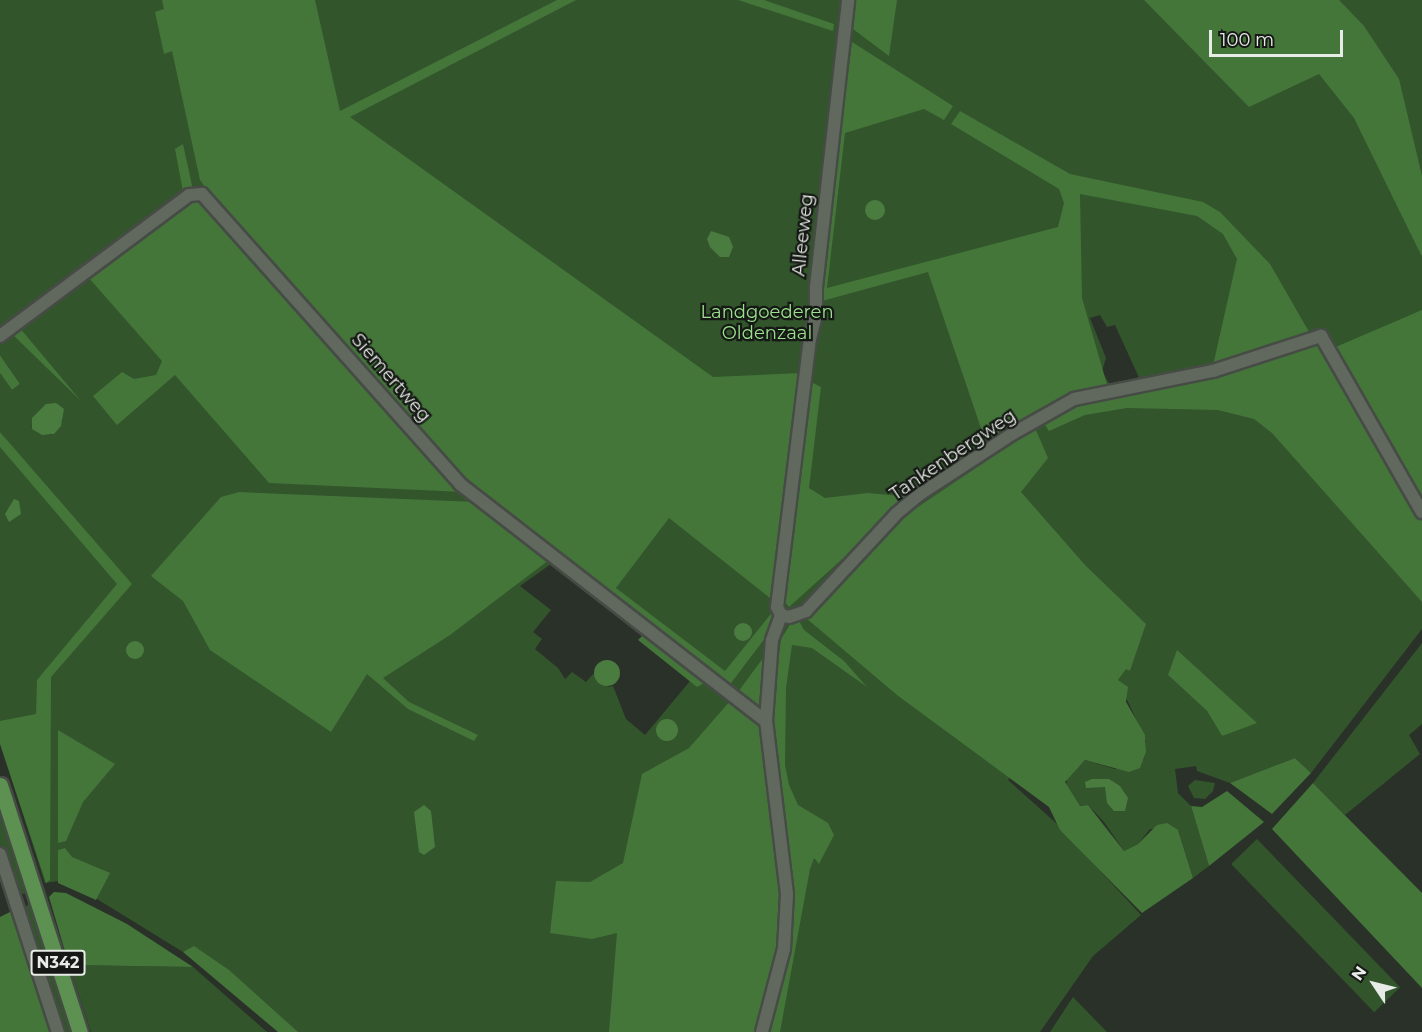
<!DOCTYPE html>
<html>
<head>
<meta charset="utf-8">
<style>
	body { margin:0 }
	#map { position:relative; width:1422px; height:1032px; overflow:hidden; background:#2a3129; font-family:Montserrat,sans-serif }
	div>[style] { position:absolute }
	.green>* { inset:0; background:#32552b; transform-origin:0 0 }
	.forest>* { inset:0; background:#44763a }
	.water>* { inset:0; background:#4a7c40 }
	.round { border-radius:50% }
	.roads { filter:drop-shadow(2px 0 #464c45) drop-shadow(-2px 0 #464c45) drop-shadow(0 2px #464c45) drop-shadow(0 -2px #464c45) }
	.minor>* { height:12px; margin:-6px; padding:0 6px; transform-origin:6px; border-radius:6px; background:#61695f }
	.major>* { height:15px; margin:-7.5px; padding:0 7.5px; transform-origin:7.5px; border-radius:7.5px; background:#5c9151 }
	span { translate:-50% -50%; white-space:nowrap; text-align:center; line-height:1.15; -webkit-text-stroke:4.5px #151814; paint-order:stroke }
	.shield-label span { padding:2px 4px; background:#151814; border:2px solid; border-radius:4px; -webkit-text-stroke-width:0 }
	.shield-label { font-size:16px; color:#e7ece6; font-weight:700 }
	.street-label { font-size:18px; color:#e7ece6 }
	.park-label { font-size:18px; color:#99e18c }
	.north { position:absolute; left:1344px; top:954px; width:60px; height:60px; -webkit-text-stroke:4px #151814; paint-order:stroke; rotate:305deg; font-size:16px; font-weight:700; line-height:24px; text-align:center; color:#e7ece6 }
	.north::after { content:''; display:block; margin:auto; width:21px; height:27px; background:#e7ece6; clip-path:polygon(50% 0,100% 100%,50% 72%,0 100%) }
	.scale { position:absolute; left:1209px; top:30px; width:134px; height:27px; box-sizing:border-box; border:3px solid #e7ece6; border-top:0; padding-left:8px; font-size:18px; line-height:21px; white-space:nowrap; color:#e7ece6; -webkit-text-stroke:4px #151814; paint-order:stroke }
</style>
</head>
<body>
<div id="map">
	<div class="green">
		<i style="clip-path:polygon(evenodd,0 0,1422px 0,1422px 233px,1395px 199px,1422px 257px,1422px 629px,1311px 773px,1295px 758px,1230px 783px,1197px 771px,1196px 766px,1175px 769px,1178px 793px,1191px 806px,1209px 866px,1193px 878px,1178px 830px,1150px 829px,1138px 844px,1124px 851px,1104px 822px,1088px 805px,1080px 806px,1066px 787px,1067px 778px,1085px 760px,1115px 769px,1144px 759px,1146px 741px,1118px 680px,1126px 668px,1130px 671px,1145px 626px,1008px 780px,1056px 823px,1141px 915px,1093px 956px,1040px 1032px,290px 1032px,188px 950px,183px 952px,97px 899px,59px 881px,45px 883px,0 743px,0 438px,30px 468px,0 432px,0 373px,12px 390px,20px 384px,0 355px,0 0,1100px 315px,1107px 327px,1115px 325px,1141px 382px,1111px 387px,1102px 371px,1106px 358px,1090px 318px,1100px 315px,0 0,63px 420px,51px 435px,39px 433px,31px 426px,63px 420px,0 0,551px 564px,695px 675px,645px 735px,626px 719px,613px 686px,608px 687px,593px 674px,586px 682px,572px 672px,565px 679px,558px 668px,535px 649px,542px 639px,533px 632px,551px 610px,520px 586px,551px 564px,0 0,1168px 675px,1237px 728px,1222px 736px,1207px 711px,1168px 675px)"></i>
		<i style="clip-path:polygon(1422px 643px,1422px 724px,1409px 735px,1420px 754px,1345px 815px,1313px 783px)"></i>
		<i style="clip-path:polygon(1195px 780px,1215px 783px,1213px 791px,1205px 799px,1194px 798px,1188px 786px)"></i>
		<i style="clip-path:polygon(0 796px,27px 893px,23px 894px,16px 890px,0 845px)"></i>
		<i style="left:1257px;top:839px;width:206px;height:36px;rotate:46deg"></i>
		<i style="clip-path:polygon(31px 901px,77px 1032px,63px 1032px,24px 909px)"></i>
		<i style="clip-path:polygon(69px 965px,193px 967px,267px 1032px,91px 1032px)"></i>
		<i style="clip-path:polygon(1073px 997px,1107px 1032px,1050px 1032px)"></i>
	</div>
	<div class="forest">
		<i style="clip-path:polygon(162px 0,315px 0,340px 111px,557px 0,576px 0,350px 117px,713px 377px,801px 373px,775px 602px,669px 518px,616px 588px,725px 671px,774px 610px,772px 629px,728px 687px,464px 480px,208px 191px,200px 180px,172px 51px,164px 54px,155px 12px,164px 9px)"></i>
		<i style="clip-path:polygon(738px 0,764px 0,834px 24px,833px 31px)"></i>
		<i style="clip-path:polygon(856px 0,897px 0,889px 56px,853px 29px)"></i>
		<i style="clip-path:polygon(1144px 0,1339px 0,1364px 26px,1399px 79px,1422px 176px,1422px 257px,1354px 118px,1319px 74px,1249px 107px)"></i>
		<i style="clip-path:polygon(852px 42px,953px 106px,944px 120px,924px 109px,845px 133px,827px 288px,1058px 227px,1064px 203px,1059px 189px,951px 124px,960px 111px,1070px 174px,1203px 202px,1220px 212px,1270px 264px,1312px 337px,1212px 370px,1237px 259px,1223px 234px,1197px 216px,1080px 194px,1082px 298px,1108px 388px,987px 446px,928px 272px,822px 301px,819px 290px)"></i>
		<i style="clip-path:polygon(183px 144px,193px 190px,184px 197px,175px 149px)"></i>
		<i style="clip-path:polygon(199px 197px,463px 492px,269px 483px,175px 375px,117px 425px,93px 396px,122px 372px,134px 379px,156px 375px,162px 361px,88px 277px)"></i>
		<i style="clip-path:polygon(1422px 310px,1422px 503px,1331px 349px)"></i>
		<i style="clip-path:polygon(19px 327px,81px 401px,11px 333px)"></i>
		<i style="clip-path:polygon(1312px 346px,1318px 346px,1330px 365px,1422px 521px,1422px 602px,1272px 433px,1254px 419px,1218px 410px,1127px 408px,1085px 415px,1049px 431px,1043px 422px,1069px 406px,1212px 379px)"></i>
		<i style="clip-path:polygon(0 355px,20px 384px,12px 390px,0 373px)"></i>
		<i style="clip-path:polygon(809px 381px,821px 387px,809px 488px,825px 498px,868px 493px,911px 497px,789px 607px,783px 600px)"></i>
		<i style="clip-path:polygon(1035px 428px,1048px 458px,1021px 492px,1085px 565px,1146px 624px,1130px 671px,1126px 669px,1118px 680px,1128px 687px,1126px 702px,1145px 735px,1146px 752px,1140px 768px,1129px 772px,1085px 760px,1065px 782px,1080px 806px,1088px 805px,1124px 851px,1138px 844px,1157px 825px,1167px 823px,1178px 830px,1193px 878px,1142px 913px,1060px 830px,1049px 807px,897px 695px,806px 618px,805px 606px,906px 515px)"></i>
		<i style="clip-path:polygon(0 432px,132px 584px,51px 677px,50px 880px,46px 883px,0 744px,0 721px,36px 714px,37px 680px,117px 584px,0 447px)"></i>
		<i style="clip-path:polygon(239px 492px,476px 502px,549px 560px,450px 635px,383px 678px,409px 702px,478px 735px,474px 741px,408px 709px,367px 674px,331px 732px,210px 650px,183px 601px,151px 576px,221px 497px)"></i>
		<i style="clip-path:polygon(796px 615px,804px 630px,844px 661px,867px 687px,812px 648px,792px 645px,786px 688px,785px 765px,789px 785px,798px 805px,828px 823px,834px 835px,819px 864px,814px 858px,810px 869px,780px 1032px,764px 1032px,790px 892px,786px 829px,770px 729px,781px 639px)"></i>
		<i style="clip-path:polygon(644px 634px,706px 682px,697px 687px,638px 640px)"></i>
		<i style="clip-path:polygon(769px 650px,761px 712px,738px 692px)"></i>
		<i style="clip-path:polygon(1177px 650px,1257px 723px,1222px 736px,1207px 711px,1168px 675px)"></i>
		<i style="clip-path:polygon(731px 700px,762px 727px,781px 866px,779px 940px,756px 1032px,609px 1032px,617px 933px,592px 939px,550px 933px,556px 881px,590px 882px,623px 863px,642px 774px,689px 748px)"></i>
		<i style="clip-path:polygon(58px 730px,115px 764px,83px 802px,66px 841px,58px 843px)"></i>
		<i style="clip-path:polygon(1295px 758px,1311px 773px,1272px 814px,1230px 783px)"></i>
		<i style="clip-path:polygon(1313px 783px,1422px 893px,1422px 988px,1272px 829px)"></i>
		<i style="clip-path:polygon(1227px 791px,1264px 822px,1209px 866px,1191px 806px,1202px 807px)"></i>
		<i style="clip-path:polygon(65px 848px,72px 857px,110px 873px,96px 900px,58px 883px,58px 850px)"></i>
		<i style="clip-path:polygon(54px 892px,66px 893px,127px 924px,193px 967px,69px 965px,49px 897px)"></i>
		<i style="clip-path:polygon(10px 912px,13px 914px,51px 1032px,0 1032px,0 917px)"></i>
		<i style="clip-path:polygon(194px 946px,229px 970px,298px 1032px,278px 1032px,183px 952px)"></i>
	</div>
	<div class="water">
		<i class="round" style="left:865px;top:200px;width:20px;height:20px"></i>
		<i style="clip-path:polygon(711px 231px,729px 237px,733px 247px,729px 257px,720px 257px,710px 247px,707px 239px)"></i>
		<i style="clip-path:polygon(56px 403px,64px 409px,61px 426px,54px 434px,42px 435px,32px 429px,32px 418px,46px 404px)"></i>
		<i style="clip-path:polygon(14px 499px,19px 501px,21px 514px,9px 522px,5px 514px)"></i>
		<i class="round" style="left:734px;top:623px;width:18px;height:18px"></i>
		<i class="round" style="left:126px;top:641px;width:18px;height:18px"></i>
		<i class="round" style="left:594px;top:660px;width:26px;height:26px"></i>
		<i class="round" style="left:656px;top:719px;width:22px;height:22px"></i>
		<i style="clip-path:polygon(1092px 779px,1109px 779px,1120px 786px,1128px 798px,1125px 811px,1114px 811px,1107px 803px,1105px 787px,1086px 788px,1085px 782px)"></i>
		<i style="clip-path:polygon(424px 805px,431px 811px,435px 847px,424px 855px,419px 852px,414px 812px)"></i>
	</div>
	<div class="roads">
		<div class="minor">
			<i style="left:0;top:336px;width:236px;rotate:-36.7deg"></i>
			<i style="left:189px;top:195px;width:13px;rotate:-4deg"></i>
			<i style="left:202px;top:194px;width:388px;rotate:48.3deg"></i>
			<i style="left:460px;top:484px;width:387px;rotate:37.8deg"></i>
			<i style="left:781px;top:615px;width:8px;rotate:14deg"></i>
			<i style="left:789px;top:617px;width:18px;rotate:-19deg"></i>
			<i style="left:806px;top:611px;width:132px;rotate:-47.1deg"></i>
			<i style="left:896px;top:514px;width:31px;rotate:-40deg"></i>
			<i style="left:920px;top:494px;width:110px;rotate:-33.1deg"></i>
			<i style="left:1012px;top:434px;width:71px;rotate:-29.4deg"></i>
			<i style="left:1074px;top:399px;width:142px;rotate:-11.4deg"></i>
			<i style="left:1213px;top:371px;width:114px;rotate:-18deg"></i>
			<i style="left:1321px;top:336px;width:203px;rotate:60.2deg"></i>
			<i style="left:781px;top:615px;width:9px;rotate:-117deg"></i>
			<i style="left:777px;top:607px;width:270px;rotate:-83deg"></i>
			<i style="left:810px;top:339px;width:25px;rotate:-76deg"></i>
			<i style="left:816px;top:315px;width:28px;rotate:-90deg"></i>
			<i style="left:816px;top:287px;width:289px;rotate:-83.6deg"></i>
			<i style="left:0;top:854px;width:187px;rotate:72deg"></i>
			<i style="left:762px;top:1032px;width:86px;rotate:-75.2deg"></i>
			<i style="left:784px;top:949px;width:55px;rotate:-86.9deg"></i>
			<i style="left:787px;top:894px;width:174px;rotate:-96.9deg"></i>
			<i style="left:766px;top:721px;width:81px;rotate:-85.8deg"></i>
			<i style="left:772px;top:640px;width:27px;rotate:-70deg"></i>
		</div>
		<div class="major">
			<i style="left:0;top:785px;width:260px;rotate:72.1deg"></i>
		</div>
	</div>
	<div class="shield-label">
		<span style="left:58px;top:963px">N342</span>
	</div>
	<div class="street-label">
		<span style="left:803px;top:235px;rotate:-84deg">Alleeweg</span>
		<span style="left:391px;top:378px;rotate:49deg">Siemertweg</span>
		<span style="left:953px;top:455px;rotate:-34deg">Tankenbergweg</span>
	</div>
	<div class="park-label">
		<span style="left:767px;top:323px">Landgoederen<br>Oldenzaal</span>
	</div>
	<div class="north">N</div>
	<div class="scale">100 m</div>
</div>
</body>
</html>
